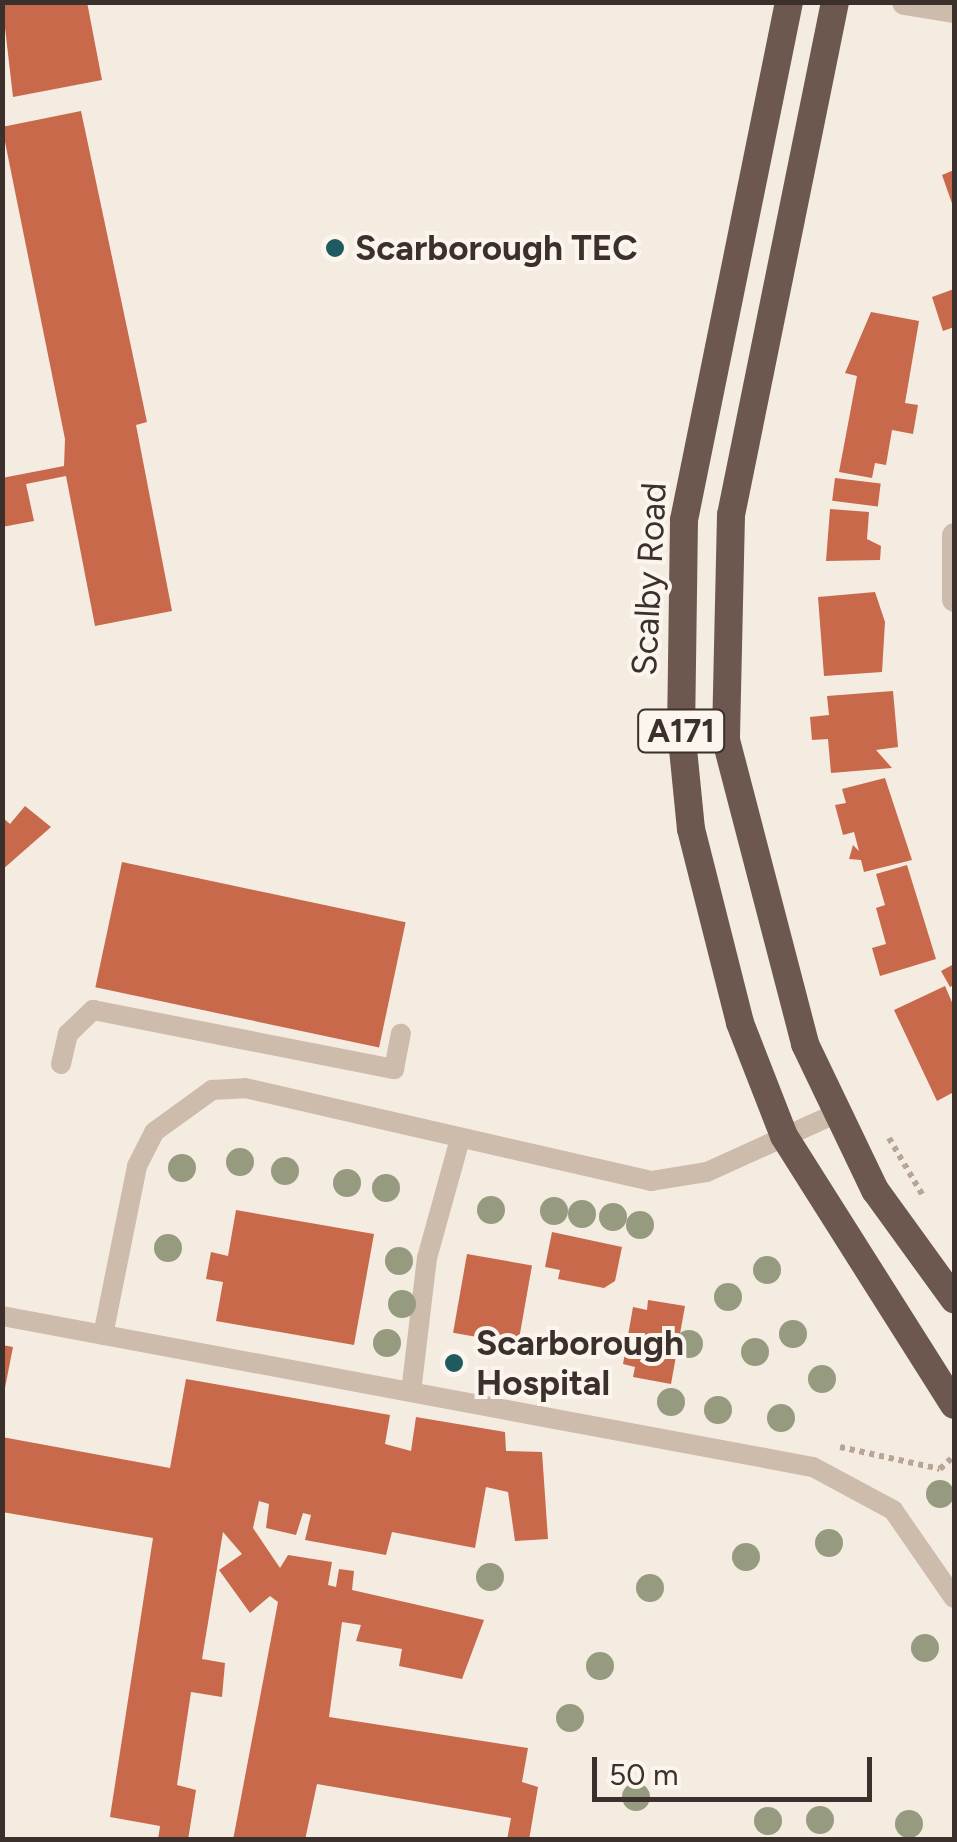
<!DOCTYPE html>
<html>
<head>
<meta charset="utf-8">
<style>
	body { margin:0 }
	#map { position:relative; width:957px; height:1842px; overflow:hidden; background:#f4ebe1; font-family:Figtree,sans-serif }
	div>[style] { position:absolute }
	.building>* { inset:0; background:#c8694b; transform-origin:0 0 }
	.path>* { height:6px; margin-top:-3px; transform-origin:0; background:repeating-linear-gradient(90deg,#b9a596 0 5px,transparent 0 10px) }
	.service>* { height:20px; margin:-10px; padding:0 10px; transform-origin:10px; border-radius:10px; background:#cdbbac }
	.minor>* { height:25px; margin:-12.5px; padding:0 12.5px; transform-origin:12.5px; border-radius:12.5px; background:#cdbbac }
	.trunk>* { height:28px; margin:-14px; padding:0 14px; transform-origin:14px; border-radius:14px; background:#6c584f }
	.trees>* { width:28px; height:28px; margin:-14px; border-radius:50%; background:#969b7f }
	.dots>* { width:28px; height:28px; translate:-50% -50%; box-sizing:border-box; border:5px solid #fbf5ee; border-radius:50% }
	span { translate:-50% -50%; white-space:nowrap; text-align:center; line-height:1.15; -webkit-text-stroke:8px #fbf5ee; paint-order:stroke }
	.shield-label span { padding:2px 8px; background:#fbf5ee; border:2px solid; border-radius:8px; -webkit-text-stroke-width:0 }
	.shield-label { font-size:32px; color:#3b302b; font-weight:700 }
	.poi-label { font-size:35px; color:#3b302b; font-weight:700 }
	.left { translate:0 -50%; text-align:left }
	.street-label { font-size:35px; color:#3b302b }
	.frame { position:absolute; inset:0; border:5px solid #3b302b; pointer-events:none }
	.scale { position:absolute; left:592px; top:1757px; width:280px; height:45px; box-sizing:border-box; border:5px solid #3b302b; border-top:0; padding-left:12px; font-size:30px; line-height:35px; white-space:nowrap; color:#3b302b; -webkit-text-stroke:8px #fbf5ee; paint-order:stroke }
</style>
</head>
<body>
<div id="map">
	<div class="building">
		<i style="clip-path:polygon(2px 2px,87px 2px,102px 80px,13px 97px)"></i>
		<i style="clip-path:polygon(81px 111px,147px 422px,136px 425px,172px 611px,95px 626px,66px 476px,26px 484px,34px 521px,2px 527px,2px 478px,64px 466px,65px 439px,2px 127px)"></i>
		<i style="clip-path:polygon(954px 170px,954px 209px,942px 175px)"></i>
		<i style="clip-path:polygon(954px 289px,954px 327px,943px 331px,932px 297px)"></i>
		<i style="clip-path:polygon(871px 312px,919px 321px,905px 403px,918px 405px,913px 434px,892px 430px,886px 465px,875px 463px,872px 478px,839px 472px,857px 376px,845px 373px)"></i>
		<i style="left:835px;top:478px;width:46px;height:23px;rotate:7deg"></i>
		<i style="clip-path:polygon(830px 509px,869px 512px,867px 539px,881px 546px,880px 560px,826px 561px)"></i>
		<i style="clip-path:polygon(875px 592px,885px 622px,882px 672px,824px 676px,818px 597px)"></i>
		<i style="clip-path:polygon(893px 691px,898px 747px,876px 750px,892px 768px,831px 773px,828px 739px,812px 740px,810px 717px,829px 715px,827px 696px)"></i>
		<i style="clip-path:polygon(885px 778px,912px 860px,864px 872px,861px 860px,849px 859px,853px 845px,859px 851px,854px 832px,843px 835px,835px 805px,846px 803px,842px 789px)"></i>
		<i style="clip-path:polygon(25px 806px,51px 827px,2px 870px,2px 817px,10px 824px)"></i>
		<i style="left:122px;top:862px;width:290px;height:128px;rotate:12deg"></i>
		<i style="clip-path:polygon(907px 865px,936px 959px,880px 976px,872px 948px,886px 944px,876px 908px,885px 905px,876px 874px)"></i>
		<i style="clip-path:polygon(954px 964px,954px 985px,950px 987px,941px 971px)"></i>
		<i style="clip-path:polygon(945px 986px,954px 1007px,954px 1092px,937px 1101px,894px 1010px)"></i>
		<i style="clip-path:polygon(236px 1210px,374px 1234px,354px 1345px,216px 1321px,223px 1282px,206px 1279px,211px 1252px,228px 1256px)"></i>
		<i style="clip-path:polygon(552px 1232px,622px 1247px,615px 1281px,604px 1288px,558px 1279px,560px 1270px,545px 1267px)"></i>
		<i style="left:467px;top:1254px;width:66px;height:80px;rotate:10deg"></i>
		<i style="clip-path:polygon(648px 1300px,685px 1306px,671px 1384px,633px 1377px,635px 1367px,623px 1364px,633px 1307px,647px 1310px)"></i>
		<i style="clip-path:polygon(2px 1345px,13px 1347px,4px 1393px,2px 1393px)"></i>
		<i style="clip-path:polygon(186px 1379px,390px 1415px,385px 1444px,411px 1451px,416px 1417px,505px 1432px,506px 1451px,542px 1452px,548px 1539px,515px 1541px,508px 1492px,486px 1487px,475px 1548px,392px 1532px,386px 1555px,305px 1540px,311px 1515px,303px 1513px,296px 1535px,266px 1528px,269px 1504px,259px 1501px,253px 1528px,280px 1568px,288px 1555px,332px 1562px,328px 1585px,336px 1587px,339px 1569px,354px 1571px,352px 1590px,484px 1620px,462px 1679px,399px 1666px,402px 1649px,356px 1641px,361px 1625px,342px 1622px,329px 1717px,528px 1748px,522px 1782px,538px 1787px,529px 1840px,507px 1840px,511px 1818px,317px 1784px,305px 1840px,233px 1840px,278px 1602px,270px 1596px,250px 1613px,219px 1570px,242px 1554px,223px 1532px,202px 1659px,225px 1663px,222px 1697px,191px 1692px,177px 1785px,196px 1790px,188px 1840px,158px 1840px,160px 1826px,110px 1817px,153px 1538px,2px 1512px,2px 1437px,170px 1468px)"></i>
	</div>
	<div class="path">
		<i style="left:889px;top:1138px;width:67px;rotate:59.6deg"></i>
		<i style="left:840px;top:1447px;width:102px;rotate:12.4deg"></i>
		<i style="left:940px;top:1469px;width:19px;rotate:-43deg"></i>
	</div>
	<div class="service">
		<i style="left:61px;top:1064px;width:31px;rotate:-77deg"></i>
		<i style="left:68px;top:1034px;width:35px;rotate:-44deg"></i>
		<i style="left:93px;top:1010px;width:307px;rotate:11.1deg"></i>
		<i style="left:394px;top:1069px;width:36px;rotate:-79deg"></i>
		<i style="left:2px;top:1316px;width:825px;rotate:10.55deg"></i>
		<i style="left:813px;top:1467px;width:91px;rotate:28.3deg"></i>
		<i style="left:893px;top:1510px;width:107px;rotate:55.3deg"></i>
		<i style="left:103px;top:1335px;width:172px;rotate:-78.6deg"></i>
		<i style="left:137px;top:1166px;width:38px;rotate:-63deg"></i>
		<i style="left:154px;top:1132px;width:72px;rotate:-35.9deg"></i>
		<i style="left:212px;top:1090px;width:33px;rotate:-3deg"></i>
		<i style="left:245px;top:1088px;width:417px;rotate:12.9deg"></i>
		<i style="left:651px;top:1181px;width:57px;rotate:-9.1deg"></i>
		<i style="left:707px;top:1172px;width:145px;rotate:-24.4deg"></i>
		<i style="left:411px;top:1392px;width:135px;rotate:-83.2deg"></i>
		<i style="left:427px;top:1258px;width:123px;rotate:-74.5deg"></i>
	</div>
	<div class="minor">
		<i style="left:904px;top:2px;width:51px;rotate:9.1deg"></i>
		<i style="left:954px;top:535px;width:64px;rotate:90deg"></i>
	</div>
	<div class="trunk">
		<i style="left:789px;top:2px;width:529px;rotate:101.46deg"></i>
		<i style="left:684px;top:520px;width:209px;rotate:90.8deg"></i>
		<i style="left:681px;top:729px;width:100px;rotate:84.3deg"></i>
		<i style="left:691px;top:829px;width:200px;rotate:75.8deg"></i>
		<i style="left:740px;top:1023px;width:121px;rotate:68.7deg"></i>
		<i style="left:784px;top:1136px;width:318px;rotate:57.7deg"></i>
		<i style="left:835px;top:2px;width:523px;rotate:101.46deg"></i>
		<i style="left:731px;top:515px;width:225px;rotate:91.3deg"></i>
		<i style="left:726px;top:740px;width:314px;rotate:75.4deg"></i>
		<i style="left:805px;top:1044px;width:162px;rotate:64.4deg"></i>
		<i style="left:875px;top:1190px;width:135px;rotate:54.1deg"></i>
	</div>
	<div class="trees">
		<i style="left:240px;top:1162px"></i>
		<i style="left:182px;top:1168px"></i>
		<i style="left:285px;top:1171px"></i>
		<i style="left:347px;top:1183px"></i>
		<i style="left:386px;top:1188px"></i>
		<i style="left:491px;top:1210px"></i>
		<i style="left:554px;top:1211px"></i>
		<i style="left:582px;top:1214px"></i>
		<i style="left:613px;top:1217px"></i>
		<i style="left:640px;top:1225px"></i>
		<i style="left:168px;top:1248px"></i>
		<i style="left:399px;top:1261px"></i>
		<i style="left:767px;top:1270px"></i>
		<i style="left:728px;top:1297px"></i>
		<i style="left:402px;top:1304px"></i>
		<i style="left:793px;top:1334px"></i>
		<i style="left:387px;top:1343px"></i>
		<i style="left:689px;top:1344px"></i>
		<i style="left:755px;top:1352px"></i>
		<i style="left:822px;top:1379px"></i>
		<i style="left:671px;top:1402px"></i>
		<i style="left:718px;top:1410px"></i>
		<i style="left:781px;top:1418px"></i>
		<i style="left:940px;top:1494px"></i>
		<i style="left:829px;top:1543px"></i>
		<i style="left:746px;top:1557px"></i>
		<i style="left:490px;top:1577px"></i>
		<i style="left:650px;top:1588px"></i>
		<i style="left:925px;top:1648px"></i>
		<i style="left:600px;top:1666px"></i>
		<i style="left:570px;top:1718px"></i>
		<i style="left:636px;top:1797px"></i>
		<i style="left:820px;top:1820px"></i>
		<i style="left:768px;top:1821px"></i>
		<i style="left:909px;top:1824px"></i>
	</div>
	<div class="dots">
		<i style="left:335px;top:248px;background:#1f5a5e"></i>
		<i style="left:454px;top:1363px;background:#1f5a5e"></i>
	</div>
	<div class="shield-label">
		<span style="left:681px;top:731px">A171</span>
	</div>
	<div class="poi-label">
		<span class="left" style="left:355px;top:248px">Scarborough TEC</span>
		<span class="left" style="left:476px;top:1363px">Scarborough<br>Hospital</span>
	</div>
	<div class="street-label">
		<span style="left:649px;top:579px;rotate:-87deg">Scalby Road</span>
	</div>
	<div class="frame"></div>
	<div class="scale">50 m</div>
</div>
</body>
</html>
